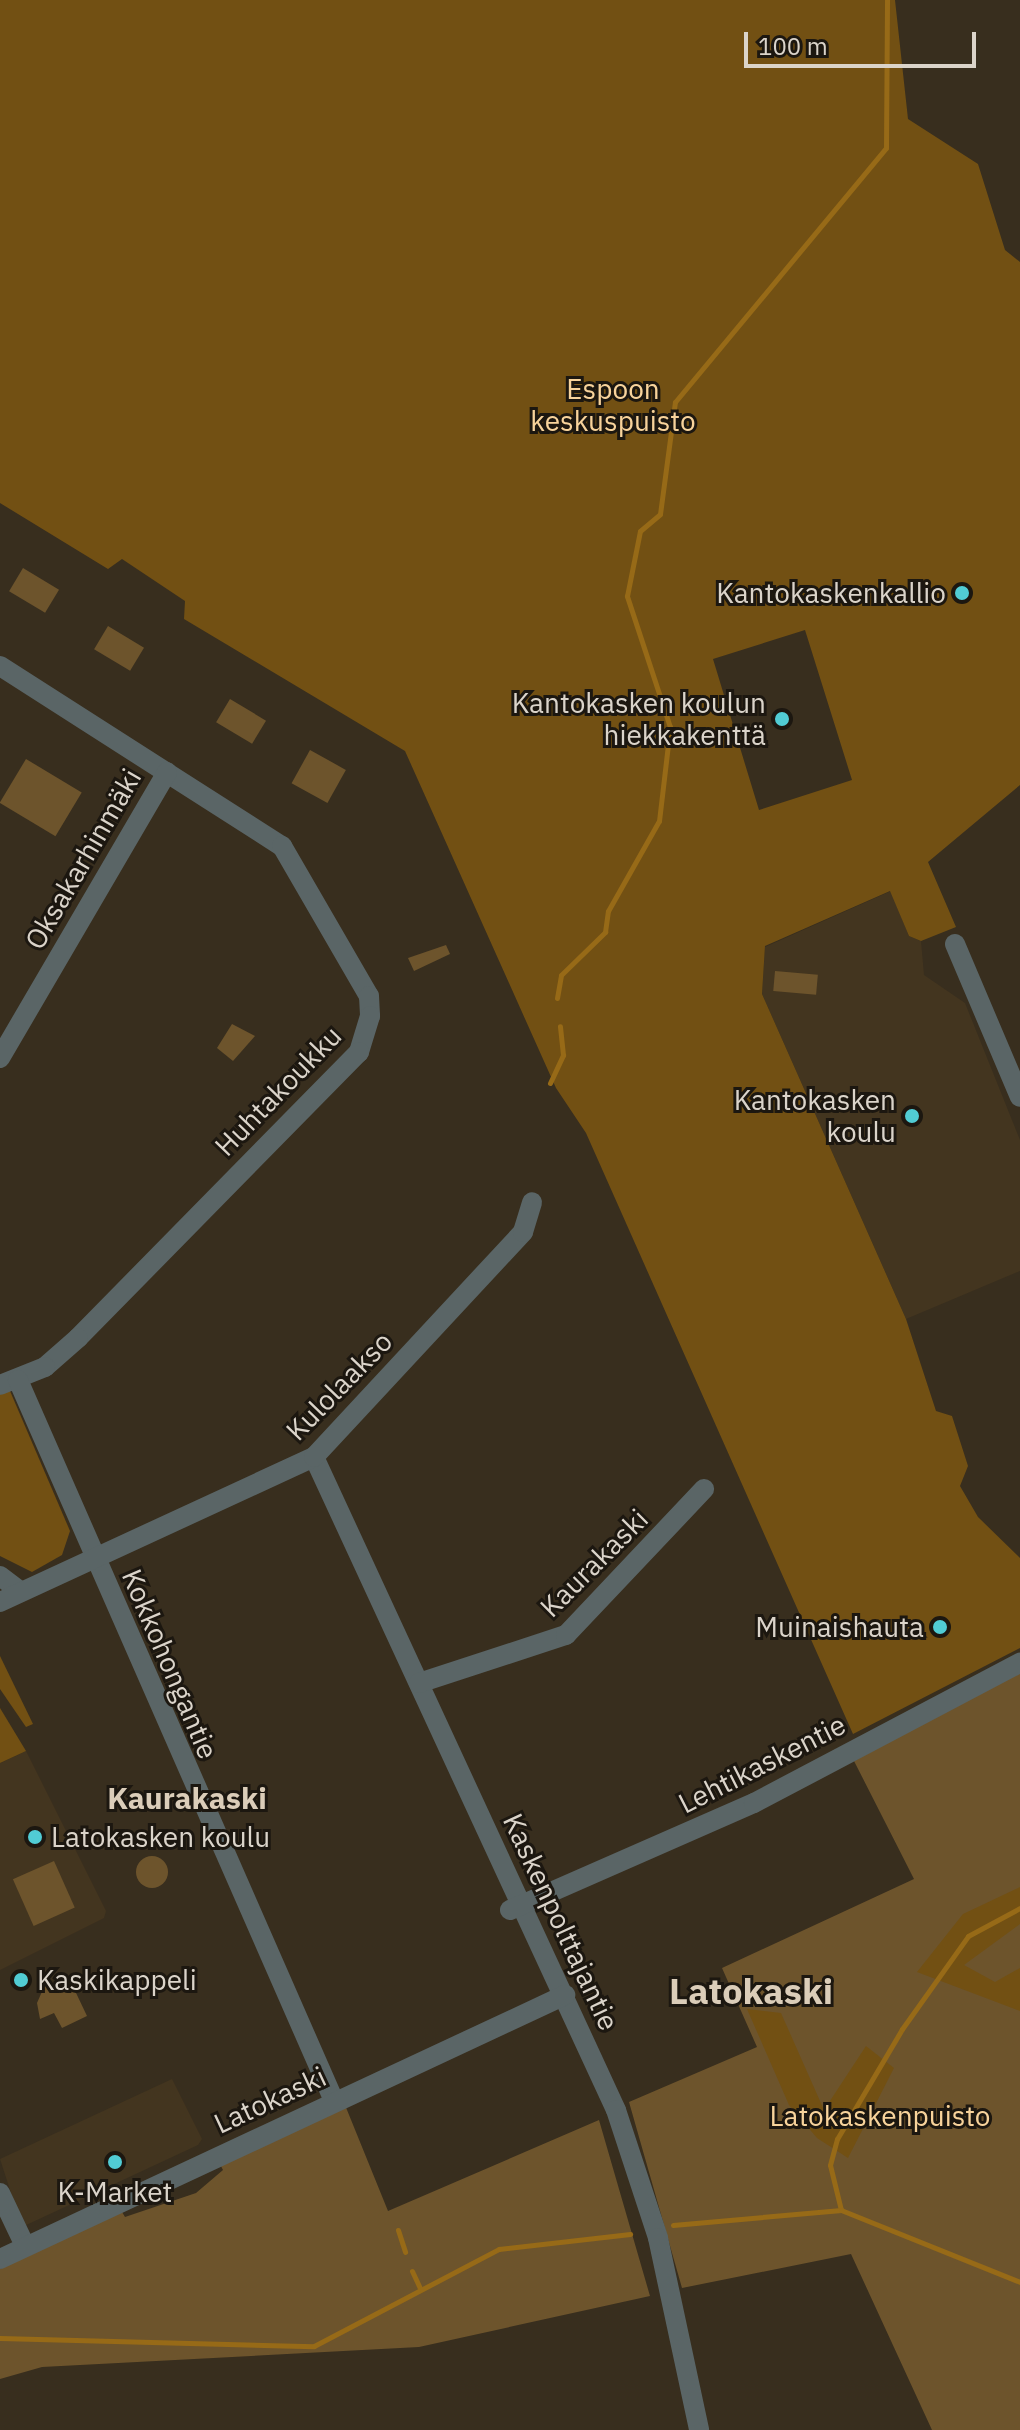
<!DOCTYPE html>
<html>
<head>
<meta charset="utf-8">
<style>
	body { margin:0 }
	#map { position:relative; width:1020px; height:2430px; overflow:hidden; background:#382e1e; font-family:"IBM Plex Sans",sans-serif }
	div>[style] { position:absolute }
	.built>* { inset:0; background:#43351f }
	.green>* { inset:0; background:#6d542c; transform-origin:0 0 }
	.round { border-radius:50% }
	.forest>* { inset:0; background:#725013 }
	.stream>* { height:5px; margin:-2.5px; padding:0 2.5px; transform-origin:2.5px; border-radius:2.5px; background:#976a17 }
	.minor>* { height:20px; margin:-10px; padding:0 10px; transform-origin:10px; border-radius:10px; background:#5a6566 }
	.dots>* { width:22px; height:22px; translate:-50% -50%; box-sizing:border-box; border:4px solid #1c1710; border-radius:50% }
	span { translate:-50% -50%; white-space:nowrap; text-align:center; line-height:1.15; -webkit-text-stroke:6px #1c1710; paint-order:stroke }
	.park-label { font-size:28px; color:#f8d39b }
	.poi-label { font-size:28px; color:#dbd4ca }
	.right { translate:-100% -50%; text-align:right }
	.left { translate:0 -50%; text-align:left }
	.street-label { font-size:28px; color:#dbd4ca }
	.neighbourhood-label { font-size:30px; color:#dbcdb9; font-weight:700 }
	.district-label { font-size:36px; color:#dbcdb9; font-weight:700 }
	.scale { position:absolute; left:744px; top:32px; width:232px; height:36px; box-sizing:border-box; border:4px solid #dbd4ca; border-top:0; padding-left:10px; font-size:24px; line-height:28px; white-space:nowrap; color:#dbd4ca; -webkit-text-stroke:6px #1c1710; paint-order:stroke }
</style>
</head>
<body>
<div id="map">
	<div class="built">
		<i style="clip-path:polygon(891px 891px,909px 936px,921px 941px,924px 975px,965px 1003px,1020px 1140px,1020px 1271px,906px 1319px,762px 994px,765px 947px)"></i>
		<i style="clip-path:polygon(26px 1751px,106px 1911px,104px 1918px,0 1970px,0 1763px)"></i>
		<i style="clip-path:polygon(172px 2079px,202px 2139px,198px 2145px,22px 2227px,0 2159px)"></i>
	</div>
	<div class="green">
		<i style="left:23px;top:568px;width:42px;height:27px;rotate:31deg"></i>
		<i style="left:108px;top:626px;width:42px;height:27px;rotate:31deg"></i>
		<i style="left:230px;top:699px;width:42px;height:27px;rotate:31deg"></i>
		<i style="left:310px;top:750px;width:41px;height:38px;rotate:29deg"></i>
		<i style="left:26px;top:759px;width:65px;height:51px;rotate:31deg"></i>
		<i style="clip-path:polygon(446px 945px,450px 954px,414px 971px,408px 958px)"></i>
		<i style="left:775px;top:971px;width:43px;height:20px;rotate:5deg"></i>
		<i style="clip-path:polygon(232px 1024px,255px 1036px,233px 1061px,217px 1048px)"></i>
		<i style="clip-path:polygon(1020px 1670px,1020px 2430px,932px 2430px,851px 2254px,682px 2288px,629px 2102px,757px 2047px,722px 1968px,914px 1879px,854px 1761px)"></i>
		<i class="round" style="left:136px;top:1856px;width:32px;height:32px"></i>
		<i style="left:54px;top:1861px;width:51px;height:45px;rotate:66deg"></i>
		<i style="clip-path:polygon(68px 1976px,87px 2016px,62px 2028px,54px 2013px,40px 2019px,37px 2003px,44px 1987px)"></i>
		<i style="clip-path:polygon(345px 2105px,388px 2211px,599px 2120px,650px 2296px,419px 2347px,42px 2367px,0 2379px,0 2269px,122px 2212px,125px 2217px,196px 2193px,223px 2170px,220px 2164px)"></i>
	</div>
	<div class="forest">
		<i style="clip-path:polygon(evenodd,0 0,895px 0,908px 119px,978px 164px,1005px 250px,1020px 262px,1020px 785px,928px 862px,956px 927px,921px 941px,909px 936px,890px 891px,765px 946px,762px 994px,906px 1319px,936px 1411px,952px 1416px,968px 1466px,960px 1486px,978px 1517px,1020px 1558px,1020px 1648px,853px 1734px,586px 1133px,556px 1088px,405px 751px,184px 619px,185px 601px,122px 559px,108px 569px,0 503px,0 0,805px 630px,852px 780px,759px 810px,713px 659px,805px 630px)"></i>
		<i style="clip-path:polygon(10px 1391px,70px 1531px,62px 1555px,32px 1572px,0 1556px,0 1394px)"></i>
		<i style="clip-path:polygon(0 1656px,33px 1724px,26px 1727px,0 1689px)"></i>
		<i style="clip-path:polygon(0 1708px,26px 1751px,0 1763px)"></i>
		<i style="clip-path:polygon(1020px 1887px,1020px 1924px,964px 1965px,995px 1982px,1020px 1968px,1020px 2011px,917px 1972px,963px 1914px)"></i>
		<i style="clip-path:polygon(747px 2009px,781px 2013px,824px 2110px,866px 2046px,894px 2068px,848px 2158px,817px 2138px,789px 2105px)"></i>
	</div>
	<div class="stream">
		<i style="left:557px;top:998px;width:23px;rotate:-80deg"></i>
		<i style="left:561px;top:975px;width:62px;rotate:-44.3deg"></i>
		<i style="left:605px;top:932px;width:21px;rotate:-82deg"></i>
		<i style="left:608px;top:911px;width:103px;rotate:-60.5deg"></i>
		<i style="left:659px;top:821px;width:95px;rotate:-83.3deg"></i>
		<i style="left:670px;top:727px;width:138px;rotate:-108.2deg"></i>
		<i style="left:627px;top:596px;width:66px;rotate:-78.7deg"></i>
		<i style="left:640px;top:531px;width:26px;rotate:-40deg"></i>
		<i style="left:660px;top:514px;width:113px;rotate:-82.4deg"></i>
		<i style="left:675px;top:402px;width:330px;rotate:-50.3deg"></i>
		<i style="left:886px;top:148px;width:148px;rotate:-89.6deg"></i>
		<i style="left:550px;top:1083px;width:31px;rotate:-65deg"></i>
		<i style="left:563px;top:1055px;width:29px;rotate:-96deg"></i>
		<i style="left:841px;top:2210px;width:46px;rotate:-103.7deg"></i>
		<i style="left:830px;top:2165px;width:27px;rotate:-75deg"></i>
		<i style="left:837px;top:2139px;width:128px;rotate:-59.4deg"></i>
		<i style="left:902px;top:2029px;width:114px;rotate:-54.6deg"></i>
		<i style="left:968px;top:1936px;width:59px;rotate:-28.3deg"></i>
		<i style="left:673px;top:2225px;width:169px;rotate:-5.1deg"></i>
		<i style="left:841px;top:2210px;width:193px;rotate:21.9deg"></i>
		<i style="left:398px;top:2230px;width:23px;rotate:72deg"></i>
		<i style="left:412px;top:2271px;width:19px;rotate:65deg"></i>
		<i style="left:0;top:2338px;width:314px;rotate:1.5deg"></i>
		<i style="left:314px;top:2346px;width:209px;rotate:-27.7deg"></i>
		<i style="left:499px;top:2249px;width:132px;rotate:-6.5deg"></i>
	</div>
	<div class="minor">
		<i style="left:0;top:666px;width:335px;rotate:32.6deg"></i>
		<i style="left:282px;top:846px;width:173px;rotate:59.9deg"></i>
		<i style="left:369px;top:996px;width:20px;rotate:87deg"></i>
		<i style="left:370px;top:1016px;width:38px;rotate:107deg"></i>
		<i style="left:359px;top:1052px;width:401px;rotate:134.5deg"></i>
		<i style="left:78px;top:1338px;width:44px;rotate:138.7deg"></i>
		<i style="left:45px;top:1367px;width:48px;rotate:158.2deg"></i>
		<i style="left:955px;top:944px;width:166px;rotate:67deg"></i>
		<i style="left:0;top:1058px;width:331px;rotate:-59.7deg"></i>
		<i style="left:18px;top:1380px;width:787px;rotate:66.33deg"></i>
		<i style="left:314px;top:1457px;width:719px;rotate:65.18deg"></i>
		<i style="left:616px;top:2110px;width:135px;rotate:71.8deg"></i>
		<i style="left:658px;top:2238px;width:196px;rotate:77.9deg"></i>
		<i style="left:0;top:1576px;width:26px;rotate:37deg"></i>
		<i style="left:0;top:1602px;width:346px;rotate:-24.8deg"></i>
		<i style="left:314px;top:1457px;width:307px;rotate:-47.1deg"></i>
		<i style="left:523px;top:1232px;width:31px;rotate:-73deg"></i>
		<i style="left:419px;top:1683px;width:155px;rotate:-18.1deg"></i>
		<i style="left:566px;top:1635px;width:201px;rotate:-46.6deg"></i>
		<i style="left:510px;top:1910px;width:266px;rotate:-23.7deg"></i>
		<i style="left:754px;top:1803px;width:301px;rotate:-27.8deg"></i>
		<i style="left:0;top:2193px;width:59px;rotate:64.7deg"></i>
		<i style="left:0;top:2259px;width:624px;rotate:-25.04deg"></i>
	</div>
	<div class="dots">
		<i style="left:962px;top:593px;background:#51ccd4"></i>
		<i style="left:782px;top:719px;background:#51ccd4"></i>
		<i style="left:912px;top:1116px;background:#51ccd4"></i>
		<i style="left:940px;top:1627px;background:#51ccd4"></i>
		<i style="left:35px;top:1837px;background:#51ccd4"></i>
		<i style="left:21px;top:1980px;background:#51ccd4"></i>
		<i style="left:115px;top:2162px;background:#51ccd4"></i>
	</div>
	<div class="park-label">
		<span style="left:613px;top:405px">Espoon<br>keskuspuisto</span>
		<span style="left:880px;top:2116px">Latokaskenpuisto</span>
	</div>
	<div class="poi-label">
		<span class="right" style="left:946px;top:593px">Kantokaskenkallio</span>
		<span class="right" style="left:766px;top:719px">Kantokasken koulun<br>hiekkakenttä</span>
		<span class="right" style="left:896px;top:1116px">Kantokasken<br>koulu</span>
		<span class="right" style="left:924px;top:1627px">Muinaishauta</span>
		<span class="left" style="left:51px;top:1837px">Latokasken koulu</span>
		<span class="left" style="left:37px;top:1980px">Kaskikappeli</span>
		<span style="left:115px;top:2192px">K-Market</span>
	</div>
	<div class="street-label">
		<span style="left:83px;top:859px;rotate:-60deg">Oksakarhinmäki</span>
		<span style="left:278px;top:1091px;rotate:-46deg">Huhtakoukku</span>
		<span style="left:339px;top:1386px;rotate:-46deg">Kulolaakso</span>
		<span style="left:594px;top:1563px;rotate:-45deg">Kaurakaski</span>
		<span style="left:170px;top:1664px;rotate:67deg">Kokkohongantie</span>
		<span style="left:762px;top:1764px;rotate:-27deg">Lehtikaskentie</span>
		<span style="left:561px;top:1922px;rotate:65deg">Kaskenpolttajantie</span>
		<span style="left:270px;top:2100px;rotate:-25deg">Latokaski</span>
	</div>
	<div class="neighbourhood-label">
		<span style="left:187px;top:1798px">Kaurakaski</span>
	</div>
	<div class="district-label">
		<span style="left:751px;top:1991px">Latokaski</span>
	</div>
	<div class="scale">100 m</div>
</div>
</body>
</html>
